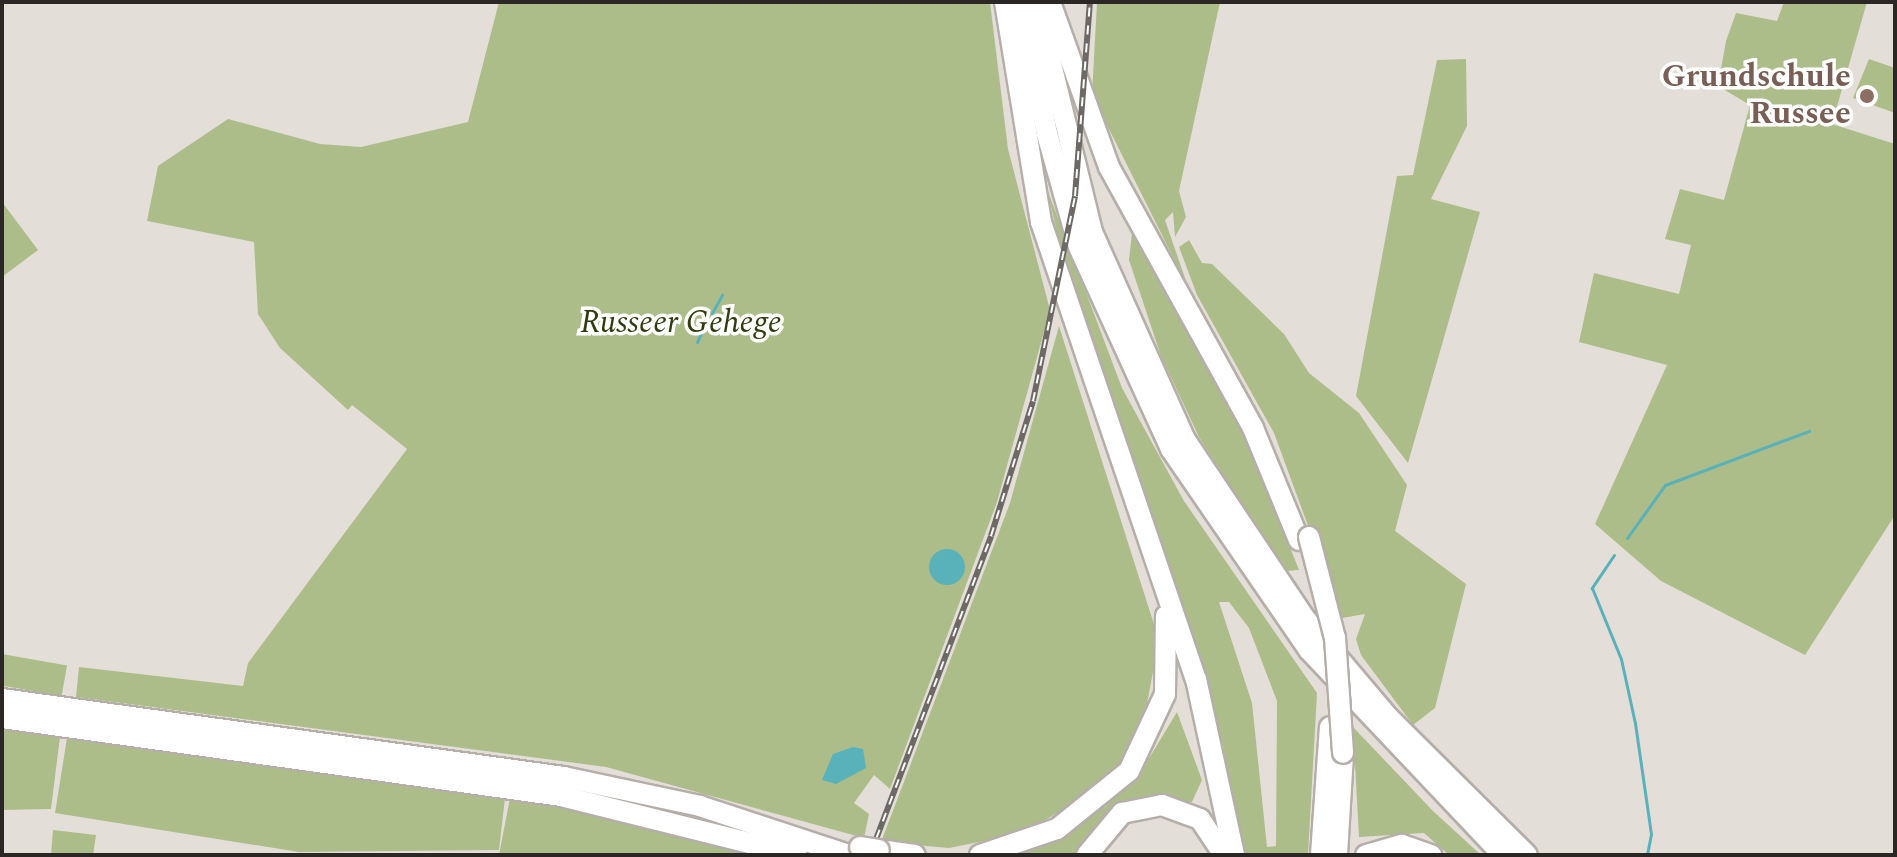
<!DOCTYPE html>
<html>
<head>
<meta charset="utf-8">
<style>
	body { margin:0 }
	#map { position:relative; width:1897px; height:857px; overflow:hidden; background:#e4ded8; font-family:Spectral,serif }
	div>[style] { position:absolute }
	.green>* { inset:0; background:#adbd89; transform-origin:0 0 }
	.water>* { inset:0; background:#59b2b9 }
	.round { border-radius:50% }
	.stream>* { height:3px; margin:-1.5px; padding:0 1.5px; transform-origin:1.5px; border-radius:1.5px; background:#59b2b9 }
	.roads { filter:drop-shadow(2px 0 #b5aea9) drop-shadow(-2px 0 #b5aea9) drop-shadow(0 2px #b5aea9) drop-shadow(0 -2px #b5aea9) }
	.highway>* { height:20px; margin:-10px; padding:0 10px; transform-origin:10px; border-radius:10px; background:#fff }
	.rail>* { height:6px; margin-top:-3px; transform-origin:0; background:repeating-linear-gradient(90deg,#fff 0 9px,#6d6965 0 18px); box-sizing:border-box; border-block:2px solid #6d6965 }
	.bridges { filter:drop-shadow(2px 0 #b5aea9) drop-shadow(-2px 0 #b5aea9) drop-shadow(0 2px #b5aea9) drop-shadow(0 -2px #b5aea9) }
	.highway-bridge>* { height:20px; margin:-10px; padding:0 10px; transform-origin:10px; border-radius:10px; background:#fff }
	.dots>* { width:22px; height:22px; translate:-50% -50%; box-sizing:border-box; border:4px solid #fff; border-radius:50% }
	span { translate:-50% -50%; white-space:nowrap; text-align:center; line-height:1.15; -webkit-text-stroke:7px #fff; paint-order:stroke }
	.education-label { font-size:32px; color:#785e54; font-weight:700 }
	.right { translate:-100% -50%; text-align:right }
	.park-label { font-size:32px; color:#313d0e; font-style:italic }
	.frame { position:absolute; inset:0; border:4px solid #2a2725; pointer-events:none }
</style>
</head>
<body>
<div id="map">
	<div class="green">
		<i style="clip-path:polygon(499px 2px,990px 2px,1008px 149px,1050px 310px,997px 502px,890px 789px,874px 775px,854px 803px,869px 814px,864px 838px,606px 767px,76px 697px,79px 667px,243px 686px,248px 663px,407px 449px,352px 405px,348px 410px,280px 348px,258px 314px,254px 242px,147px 221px,158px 166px,228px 119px,320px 144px,361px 147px,468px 122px)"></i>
		<i style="clip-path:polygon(1097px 2px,1220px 2px,1179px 191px,1186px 217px,1175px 237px,1173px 212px,1165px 220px,1188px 287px,1092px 95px)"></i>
		<i style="clip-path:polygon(1784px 2px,1867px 2px,1832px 124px,1895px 144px,1895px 515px,1805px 655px,1661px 581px,1595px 524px,1667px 365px,1579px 342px,1594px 273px,1679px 294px,1691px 245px,1665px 239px,1680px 189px,1724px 200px,1750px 105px,1718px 86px,1726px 41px,1736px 13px,1777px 21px)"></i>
		<i style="clip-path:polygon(1466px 59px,1467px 126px,1431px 199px,1480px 212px,1408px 463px,1356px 396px,1397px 176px,1413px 175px,1437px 60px)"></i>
		<i style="clip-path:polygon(1869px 59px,1895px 68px,1895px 113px,1853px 98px)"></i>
		<i style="clip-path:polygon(evenodd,1047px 189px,1122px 388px,1184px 501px,1317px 693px,1308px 855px,1244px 855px,1223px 745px,1069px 284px,1047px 189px,1219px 602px,1229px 602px,1249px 628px,1277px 701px,1276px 846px,1267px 847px,1252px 703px,1219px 602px)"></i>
		<i style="clip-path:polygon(2px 202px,38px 250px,2px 277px)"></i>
		<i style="clip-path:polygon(1132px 233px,1241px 424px,1299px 570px,1286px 571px,1273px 553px,1199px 437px,1161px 356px,1129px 260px)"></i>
		<i style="clip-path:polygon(1189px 240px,1202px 263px,1212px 264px,1284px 334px,1309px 373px,1359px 413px,1407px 485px,1395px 531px,1466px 584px,1435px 708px,1413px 725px,1361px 655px,1356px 639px,1365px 614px,1342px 618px,1274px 433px,1197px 295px,1179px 247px)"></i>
		<i style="clip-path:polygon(1059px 326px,1159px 640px,1143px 725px,1122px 764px,1091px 793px,1023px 833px,949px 848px,881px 842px,1010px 503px)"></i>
		<i style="left:2px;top:654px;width:66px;height:31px;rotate:10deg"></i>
		<i style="clip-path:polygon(1177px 712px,1202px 780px,1192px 802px,1136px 800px,1104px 817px,1078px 855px,1013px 855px,1105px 807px,1145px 765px)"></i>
		<i style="clip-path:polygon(1353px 727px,1433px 811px,1481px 855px,1449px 855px,1424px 833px,1359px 837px)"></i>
		<i style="clip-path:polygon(2px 730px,60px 737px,51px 809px,2px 810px)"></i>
		<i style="clip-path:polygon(74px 737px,505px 798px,499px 850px,299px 852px,55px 813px,67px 738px)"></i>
		<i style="clip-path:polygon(510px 798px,585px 808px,760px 855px,499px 855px)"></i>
		<i style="clip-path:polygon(53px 830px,96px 835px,93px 855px,51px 855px)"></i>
	</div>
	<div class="water">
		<i class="round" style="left:929px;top:549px;width:36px;height:36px"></i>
		<i style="clip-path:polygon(853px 747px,863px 749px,866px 768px,836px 784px,822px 780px,833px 754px)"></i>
	</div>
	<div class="stream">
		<i style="left:712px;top:313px;width:21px;rotate:-61deg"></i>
		<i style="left:697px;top:342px;width:19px;rotate:-65deg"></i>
		<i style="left:1627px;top:538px;width:65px;rotate:-54.4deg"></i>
		<i style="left:1665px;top:485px;width:154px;rotate:-20.6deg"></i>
		<i style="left:1614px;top:555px;width:40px;rotate:124deg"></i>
		<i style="left:1592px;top:588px;width:77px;rotate:67.8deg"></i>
		<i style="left:1621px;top:659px;width:66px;rotate:77.7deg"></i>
		<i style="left:1635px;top:723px;width:112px;rotate:81.8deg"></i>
		<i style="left:1651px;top:834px;width:21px;rotate:101deg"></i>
	</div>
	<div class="roads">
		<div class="highway">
			<i style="left:1005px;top:2px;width:223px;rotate:80.7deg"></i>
			<i style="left:1041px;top:222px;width:483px;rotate:71.3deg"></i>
			<i style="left:1196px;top:679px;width:180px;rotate:77.8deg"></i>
			<i style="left:1022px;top:2px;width:134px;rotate:79.3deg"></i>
			<i style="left:1047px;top:134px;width:117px;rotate:74.2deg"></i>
			<i style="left:1079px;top:247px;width:222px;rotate:65.5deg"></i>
			<i style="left:1171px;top:449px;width:244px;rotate:55.5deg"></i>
			<i style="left:1309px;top:650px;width:282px;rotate:46.6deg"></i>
			<i style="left:1036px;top:2px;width:237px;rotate:76.3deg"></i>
			<i style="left:1092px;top:232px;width:226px;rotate:65.9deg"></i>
			<i style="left:1184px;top:438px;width:219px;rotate:56.2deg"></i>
			<i style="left:1306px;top:620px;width:126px;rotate:49.8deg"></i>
			<i style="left:1387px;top:716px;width:197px;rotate:44.8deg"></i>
			<i style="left:1050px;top:2px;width:175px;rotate:70.3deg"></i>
			<i style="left:1109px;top:167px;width:298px;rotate:61.1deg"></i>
			<i style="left:1253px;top:428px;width:121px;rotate:67.7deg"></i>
			<i style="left:2px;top:699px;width:567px;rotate:7.9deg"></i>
			<i style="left:564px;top:777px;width:139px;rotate:12deg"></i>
			<i style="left:700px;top:806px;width:157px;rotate:18.2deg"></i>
			<i style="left:2px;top:718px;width:564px;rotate:7.94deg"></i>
			<i style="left:561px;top:796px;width:243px;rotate:14deg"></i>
			<i style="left:879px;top:850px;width:36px;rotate:8deg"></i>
			<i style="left:980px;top:855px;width:81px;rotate:-18.7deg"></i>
			<i style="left:1057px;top:829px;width:92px;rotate:-38.9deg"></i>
			<i style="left:1129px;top:771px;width:85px;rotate:-64.9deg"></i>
			<i style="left:1165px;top:694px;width:78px;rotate:-89.3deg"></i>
			<i style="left:1087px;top:855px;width:55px;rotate:-50.2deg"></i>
			<i style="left:1122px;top:813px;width:41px;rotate:-11.3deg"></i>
			<i style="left:1162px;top:805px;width:40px;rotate:20.2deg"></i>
			<i style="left:1200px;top:819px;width:43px;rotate:56.3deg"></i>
			<i style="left:1321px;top:855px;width:128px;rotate:-86deg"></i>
			<i style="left:1337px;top:855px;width:102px;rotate:-86.6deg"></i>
			<i style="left:1366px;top:855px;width:37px;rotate:-16deg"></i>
			<i style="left:1402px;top:845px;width:31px;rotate:19deg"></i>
		</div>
	</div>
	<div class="rail">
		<i style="left:870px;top:855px;width:341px;rotate:-69.2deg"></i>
		<i style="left:991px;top:536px;width:141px;rotate:-72.7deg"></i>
		<i style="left:1033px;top:401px;width:209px;rotate:-78.4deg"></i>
		<i style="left:1075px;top:196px;width:195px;rotate:-85.6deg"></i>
	</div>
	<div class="bridges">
		<div class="highway-bridge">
			<i style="left:1309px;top:537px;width:104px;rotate:75.6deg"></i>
			<i style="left:1335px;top:638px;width:115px;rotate:86deg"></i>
			<i style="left:860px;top:847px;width:19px;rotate:9deg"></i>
		</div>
	</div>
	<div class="dots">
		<i style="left:1867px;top:96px;background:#8d6e63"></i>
	</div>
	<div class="education-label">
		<span class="right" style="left:1851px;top:96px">Grundschule<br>Russee</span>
	</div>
	<div class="park-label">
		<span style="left:681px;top:323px">Russeer Gehege</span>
	</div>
	<div class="frame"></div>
</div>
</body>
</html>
